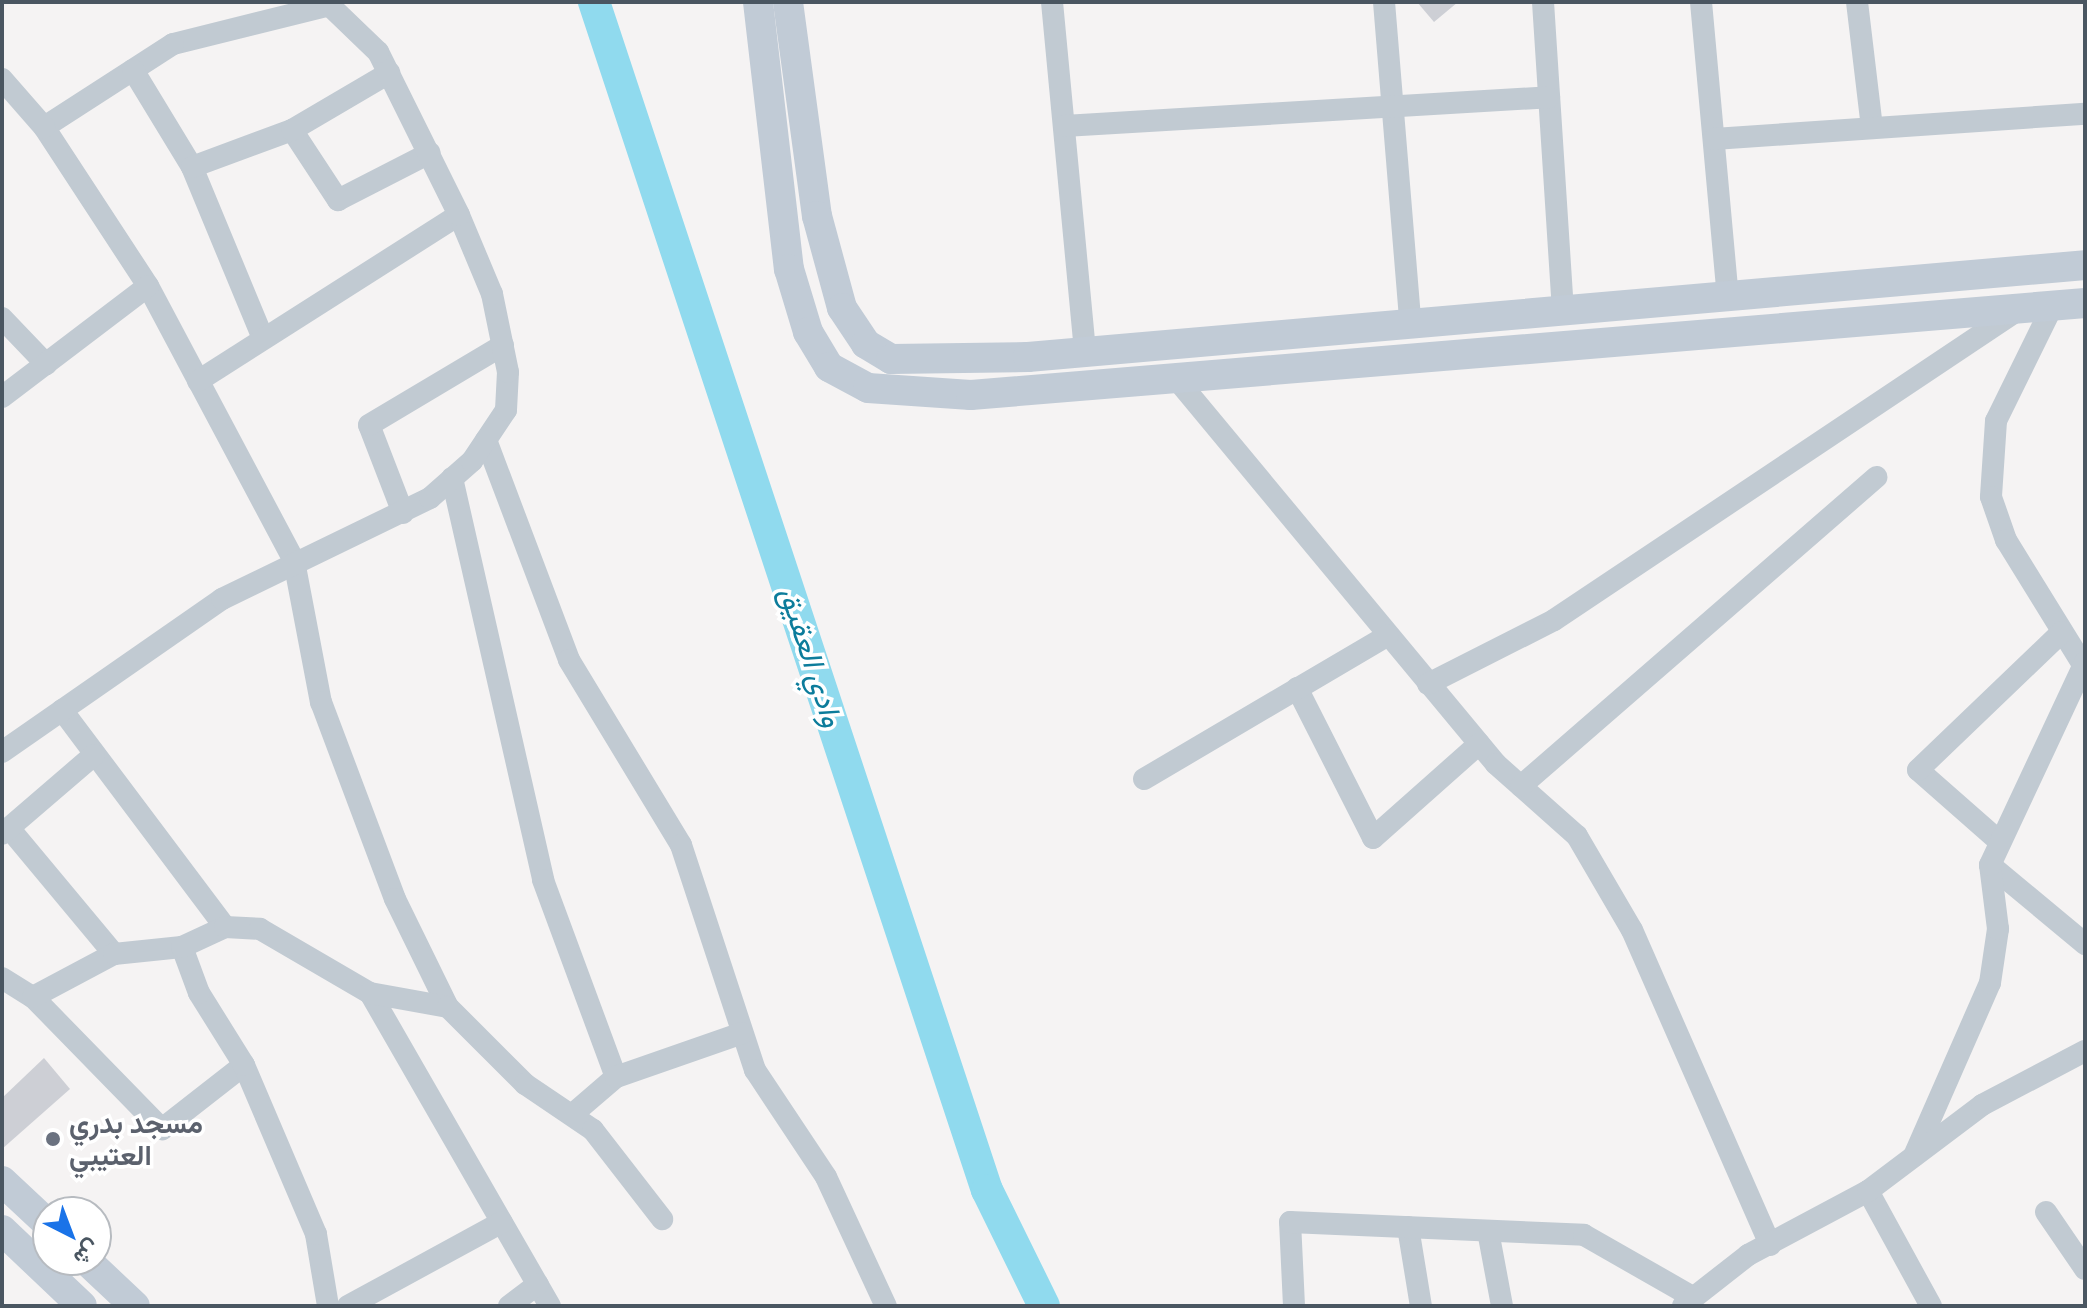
<!DOCTYPE html>
<html>
<head>
<meta charset="utf-8">
<style>
	body { margin:0 }
	#map { position:relative; width:2087px; height:1308px; overflow:hidden; background:#f5f3f3; font-family:Figtree,Vazirmatn,sans-serif }
	div>[style] { position:absolute }
	.river>* { height:32px; margin:-16px; padding:0 16px; transform-origin:16px; border-radius:16px; background:#90daee }
	.building>* { inset:0; background:#cdcfd5 }
	.street>* { height:22px; margin:-11px; padding:0 11px; transform-origin:11px; border-radius:11px; background:#c1cad2 }
	.secondary>* { height:30px; margin:-15px; padding:0 15px; transform-origin:15px; border-radius:15px; background:#c1cbd6 }
	.dots>* { width:22px; height:22px; translate:-50% -50%; box-sizing:border-box; border:4px solid #fff; border-radius:50% }
	span { translate:-50% -50%; white-space:nowrap; text-align:center; line-height:1.15; -webkit-text-stroke:7px #fff; paint-order:stroke }
	.worship-label { font-size:28px; color:#5b616d; font-weight:700 }
	.left { translate:0 -50%; text-align:left }
	.water-label { font-size:30px; color:#0c7c9b; font-style:italic }
	.frame { position:absolute; inset:0; border:4px solid #4a5661; pointer-events:none }
	.north { position:absolute; left:32px; top:1196px; width:80px; height:80px; box-sizing:border-box; background:#fff; border:2px solid #b7bbc0; border-radius:50%; rotate:138deg; font-size:22px; font-weight:700; line-height:32px; text-align:center; color:#4a5661 }
	.north::after { content:''; display:block; margin:auto; width:28px; height:36px; background:#1a73e8; clip-path:polygon(50% 0,100% 100%,50% 72%,0 100%) }
</style>
</head>
<body>
<div id="map">
	<div class="river">
		<i style="left:594px;top:2px;width:1251px;rotate:71.7deg"></i>
		<i style="left:987px;top:1190px;width:129px;rotate:63.8deg"></i>
	</div>
	<div class="building">
		<i style="clip-path:polygon(1417px 2px,1458px 2px,1434px 22px)"></i>
		<i style="clip-path:polygon(44px 1058px,70px 1089px,2px 1149px,2px 1098px)"></i>
	</div>
	<div class="street">
		<i style="left:1052px;top:2px;width:351px;rotate:84.6deg"></i>
		<i style="left:1384px;top:2px;width:320px;rotate:85.3deg"></i>
		<i style="left:1543px;top:2px;width:308px;rotate:86.3deg"></i>
		<i style="left:1701px;top:2px;width:295px;rotate:84.8deg"></i>
		<i style="left:1857px;top:2px;width:126px;rotate:83.2deg"></i>
		<i style="left:330px;top:5px;width:162px;rotate:166deg"></i>
		<i style="left:173px;top:44px;width:153px;rotate:147.2deg"></i>
		<i style="left:44px;top:127px;width:190px;rotate:56.8deg"></i>
		<i style="left:148px;top:286px;width:311px;rotate:62deg"></i>
		<i style="left:294px;top:561px;width:144px;rotate:79.2deg"></i>
		<i style="left:321px;top:702px;width:210px;rotate:69.4deg"></i>
		<i style="left:395px;top:899px;width:120px;rotate:63.9deg"></i>
		<i style="left:133px;top:70px;width:114px;rotate:58.7deg"></i>
		<i style="left:192px;top:167px;width:183px;rotate:67.5deg"></i>
		<i style="left:2px;top:79px;width:64px;rotate:48.8deg"></i>
		<i style="left:1064px;top:126px;width:486px;rotate:-3.4deg"></i>
		<i style="left:292px;top:130px;width:84px;rotate:56.7deg"></i>
		<i style="left:338px;top:200px;width:103px;rotate:-27.1deg"></i>
		<i style="left:1714px;top:139px;width:372px;rotate:-3.9deg"></i>
		<i style="left:192px;top:167px;width:107px;rotate:-20.3deg"></i>
		<i style="left:292px;top:130px;width:113px;rotate:-30.4deg"></i>
		<i style="left:2053px;top:305px;width:129px;rotate:116.2deg"></i>
		<i style="left:1996px;top:421px;width:76px;rotate:93.8deg"></i>
		<i style="left:1991px;top:497px;width:46px;rotate:70.8deg"></i>
		<i style="left:2006px;top:540px;width:150px;rotate:58.3deg"></i>
		<i style="left:2px;top:318px;width:64px;rotate:46.3deg"></i>
		<i style="left:1174px;top:376px;width:504px;rotate:50.31deg"></i>
		<i style="left:1496px;top:764px;width:108px;rotate:41.6deg"></i>
		<i style="left:1577px;top:836px;width:109px;rotate:59.7deg"></i>
		<i style="left:1632px;top:930px;width:344px;rotate:66.3deg"></i>
		<i style="left:198px;top:381px;width:309px;rotate:-32.5deg"></i>
		<i style="left:2px;top:397px;width:183px;rotate:-37.2deg"></i>
		<i style="left:486px;top:440px;width:235px;rotate:69.3deg"></i>
		<i style="left:569px;top:660px;width:216px;rotate:58.8deg"></i>
		<i style="left:681px;top:845px;width:237px;rotate:71.8deg"></i>
		<i style="left:755px;top:1070px;width:128px;rotate:56.4deg"></i>
		<i style="left:826px;top:1177px;width:142px;rotate:65.1deg"></i>
		<i style="left:452px;top:478px;width:412px;rotate:77.2deg"></i>
		<i style="left:543px;top:880px;width:210px;rotate:69.7deg"></i>
		<i style="left:403px;top:513px;width:94px;rotate:-111.1deg"></i>
		<i style="left:369px;top:425px;width:156px;rotate:-30.8deg"></i>
		<i style="left:1428px;top:684px;width:141px;rotate:-26.9deg"></i>
		<i style="left:1554px;top:620px;width:562px;rotate:-33.75deg"></i>
		<i style="left:1297px;top:688px;width:168px;rotate:63.1deg"></i>
		<i style="left:1373px;top:838px;width:142px;rotate:-41.6deg"></i>
		<i style="left:62px;top:710px;width:271px;rotate:53.1deg"></i>
		<i style="left:2px;top:752px;width:268px;rotate:-34.8deg"></i>
		<i style="left:222px;top:599px;width:231px;rotate:-25.9deg"></i>
		<i style="left:430px;top:498px;width:56px;rotate:-41.4deg"></i>
		<i style="left:472px;top:461px;width:61px;rotate:-56.3deg"></i>
		<i style="left:506px;top:410px;width:38px;rotate:-87deg"></i>
		<i style="left:508px;top:372px;width:80px;rotate:-101.6deg"></i>
		<i style="left:492px;top:294px;width:86px;rotate:-112.7deg"></i>
		<i style="left:459px;top:215px;width:182px;rotate:-116.4deg"></i>
		<i style="left:378px;top:52px;width:72px;rotate:-136.1deg"></i>
		<i style="left:1144px;top:779px;width:283px;rotate:-30.5deg"></i>
		<i style="left:1521px;top:786px;width:471px;rotate:-41deg"></i>
		<i style="left:9px;top:828px;width:164px;rotate:50.2deg"></i>
		<i style="left:2px;top:834px;width:121px;rotate:-40.7deg"></i>
		<i style="left:2000px;top:842px;width:109px;rotate:-138.7deg"></i>
		<i style="left:1918px;top:770px;width:199px;rotate:-43.8deg"></i>
		<i style="left:1990px;top:865px;width:124px;rotate:39.7deg"></i>
		<i style="left:2px;top:978px;width:36px;rotate:32deg"></i>
		<i style="left:33px;top:997px;width:185px;rotate:45.7deg"></i>
		<i style="left:162px;top:1129px;width:104px;rotate:-38deg"></i>
		<i style="left:370px;top:993px;width:361px;rotate:60.1deg"></i>
		<i style="left:33px;top:997px;width:92px;rotate:-28deg"></i>
		<i style="left:114px;top:954px;width:68px;rotate:-5.9deg"></i>
		<i style="left:574px;top:1113px;width:55px;rotate:-40.6deg"></i>
		<i style="left:616px;top:1077px;width:133px;rotate:-19.2deg"></i>
		<i style="left:1914px;top:1156px;width:189px;rotate:-66.3deg"></i>
		<i style="left:1990px;top:983px;width:55px;rotate:-81.6deg"></i>
		<i style="left:1998px;top:929px;width:64px;rotate:-97.1deg"></i>
		<i style="left:1990px;top:865px;width:224px;rotate:-64.9deg"></i>
		<i style="left:1868px;top:1191px;width:131px;rotate:61.3deg"></i>
		<i style="left:2046px;top:1212px;width:69px;rotate:55.6deg"></i>
		<i style="left:1408px;top:1227px;width:80px;rotate:80.7deg"></i>
		<i style="left:1488px;top:1231px;width:76px;rotate:79.4deg"></i>
		<i style="left:328px;top:1306px;width:73px;rotate:-99.5deg"></i>
		<i style="left:316px;top:1234px;width:184px;rotate:-113.1deg"></i>
		<i style="left:244px;top:1065px;width:85px;rotate:-122deg"></i>
		<i style="left:199px;top:993px;width:49px;rotate:-110.3deg"></i>
		<i style="left:182px;top:947px;width:47px;rotate:-24.9deg"></i>
		<i style="left:225px;top:927px;width:35px;rotate:3deg"></i>
		<i style="left:260px;top:929px;width:127px;rotate:30.2deg"></i>
		<i style="left:370px;top:993px;width:79px;rotate:10.2deg"></i>
		<i style="left:448px;top:1007px;width:109px;rotate:45deg"></i>
		<i style="left:525px;top:1084px;width:82px;rotate:34.1deg"></i>
		<i style="left:593px;top:1130px;width:113px;rotate:52.2deg"></i>
		<i style="left:348px;top:1306px;width:175px;rotate:-28.6deg"></i>
		<i style="left:509px;top:1306px;width:36px;rotate:-37deg"></i>
		<i style="left:1294px;top:1306px;width:84px;rotate:-92.7deg"></i>
		<i style="left:1290px;top:1222px;width:294px;rotate:2.5deg"></i>
		<i style="left:1584px;top:1235px;width:123px;rotate:29.7deg"></i>
		<i style="left:1683px;top:1306px;width:83px;rotate:-38.1deg"></i>
		<i style="left:1748px;top:1255px;width:136px;rotate:-28.1deg"></i>
		<i style="left:1868px;top:1191px;width:143px;rotate:-37deg"></i>
		<i style="left:1982px;top:1105px;width:116px;rotate:-27.7deg"></i>
	</div>
	<div class="secondary">
		<i style="left:758px;top:2px;width:269px;rotate:83.4deg"></i>
		<i style="left:789px;top:269px;width:66px;rotate:73.2deg"></i>
		<i style="left:808px;top:332px;width:41px;rotate:59deg"></i>
		<i style="left:829px;top:367px;width:44px;rotate:28.3deg"></i>
		<i style="left:868px;top:388px;width:103px;rotate:3.9deg"></i>
		<i style="left:971px;top:395px;width:1118px;rotate:-4.72deg"></i>
		<i style="left:788px;top:2px;width:216px;rotate:82.3deg"></i>
		<i style="left:817px;top:216px;width:95px;rotate:74.8deg"></i>
		<i style="left:842px;top:308px;width:43px;rotate:56.3deg"></i>
		<i style="left:866px;top:344px;width:29px;rotate:31deg"></i>
		<i style="left:891px;top:359px;width:137px;rotate:-0.8deg"></i>
		<i style="left:1028px;top:357px;width:1061px;rotate:-4.97deg"></i>
		<i style="left:2px;top:1181px;width:63px;rotate:43.1deg"></i>
		<i style="left:2px;top:1230px;width:110px;rotate:43.5deg"></i>
		<i style="left:86px;top:1260px;width:67px;rotate:43.2deg"></i>
	</div>
	<div class="dots">
		<i style="left:53px;top:1139px;background:#6b7280"></i>
	</div>
	<div class="worship-label">
		<span class="left" style="left:69px;top:1139px">مسجد بدري<br>العتيبي</span>
	</div>
	<div class="water-label">
		<span style="left:811px;top:657px;rotate:72deg">وادي العقيق</span>
	</div>
	<div class="frame"></div>
	<div class="north">ش</div>
</div>
</body>
</html>
